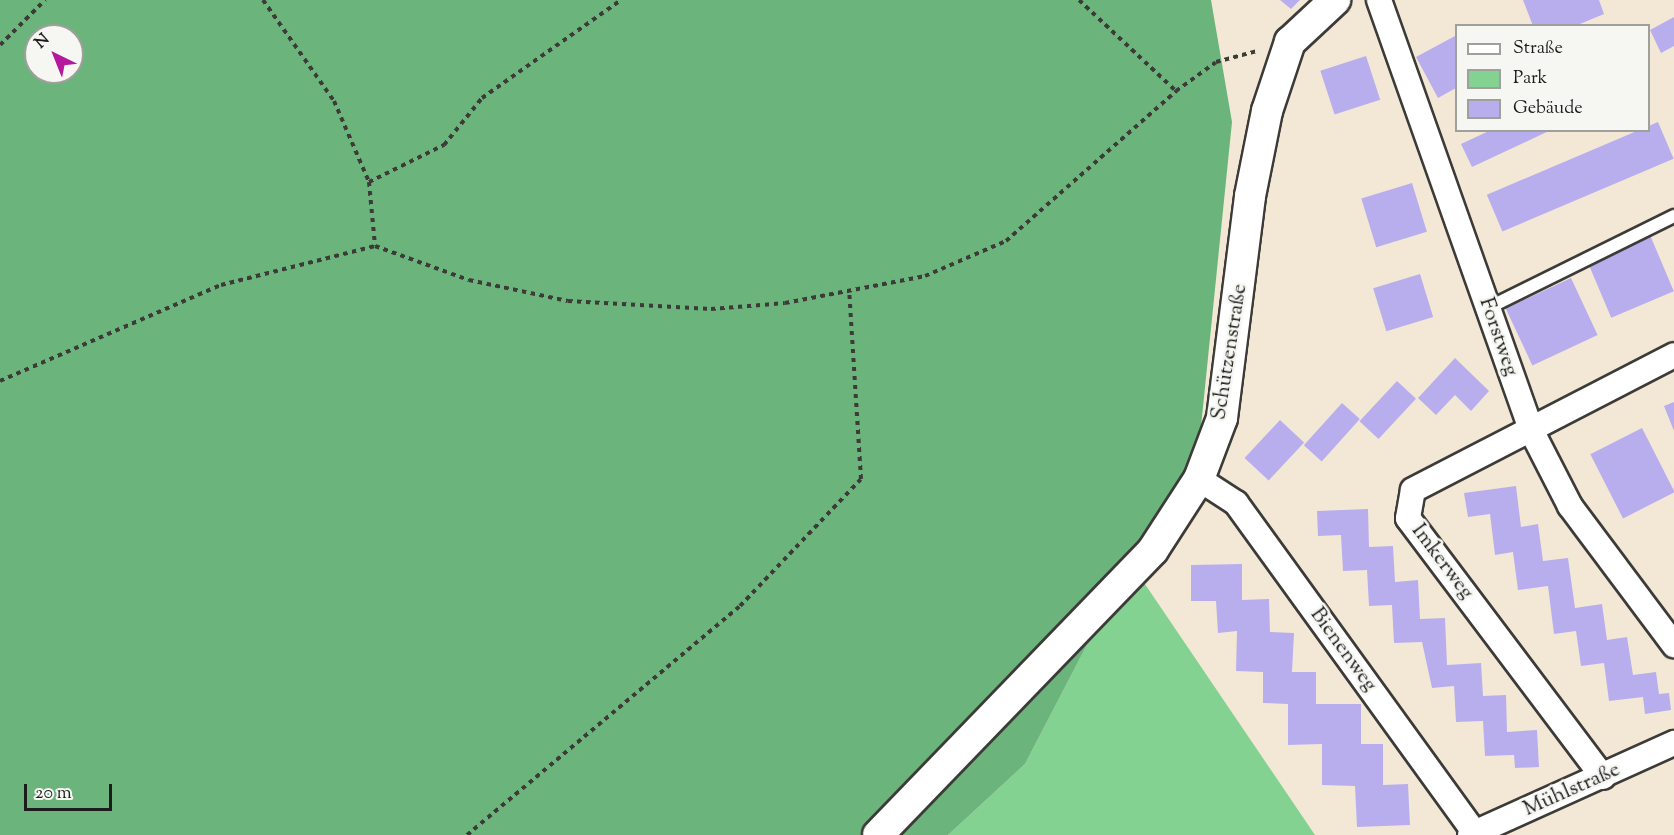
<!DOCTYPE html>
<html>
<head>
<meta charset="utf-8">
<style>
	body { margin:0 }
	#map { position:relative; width:1674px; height:835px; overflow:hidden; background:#f3e8d5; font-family:"Sorts Mill Goudy",serif }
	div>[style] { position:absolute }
	.green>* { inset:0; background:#84d291 }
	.forest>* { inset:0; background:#6bb47b }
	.building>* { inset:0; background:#b8aeee; transform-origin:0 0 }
	.path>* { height:4px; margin-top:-2px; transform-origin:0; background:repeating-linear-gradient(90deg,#3c3b38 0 4.5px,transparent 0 9px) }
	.roads { filter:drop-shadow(2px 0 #3c3b38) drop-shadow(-2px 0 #3c3b38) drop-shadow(0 2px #3c3b38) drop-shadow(0 -2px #3c3b38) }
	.service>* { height:12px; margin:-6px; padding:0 6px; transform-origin:6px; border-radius:6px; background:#fff }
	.minor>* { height:24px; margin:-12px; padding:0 12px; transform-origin:12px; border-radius:12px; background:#fff }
	.tertiary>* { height:30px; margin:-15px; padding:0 15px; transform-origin:15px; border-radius:15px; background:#fff }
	span { translate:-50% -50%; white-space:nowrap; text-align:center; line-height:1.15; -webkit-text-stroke:5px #f6f6f2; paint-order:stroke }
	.street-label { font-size:21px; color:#1c1c1c }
	.legend { position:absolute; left:1455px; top:24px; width:195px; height:108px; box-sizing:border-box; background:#f6f6f2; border:2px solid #9f9f9c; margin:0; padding:8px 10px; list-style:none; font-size:18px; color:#1c1c1c }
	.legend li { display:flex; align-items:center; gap:12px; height:30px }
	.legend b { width:30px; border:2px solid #9f9f9c }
	.north { position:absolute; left:24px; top:24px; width:60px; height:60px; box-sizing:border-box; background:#f6f6f2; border:2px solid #9f9f9c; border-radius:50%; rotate:317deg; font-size:16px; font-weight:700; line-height:24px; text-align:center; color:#1c1c1c }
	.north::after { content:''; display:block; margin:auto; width:21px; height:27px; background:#b5179e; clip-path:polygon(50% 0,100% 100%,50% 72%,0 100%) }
	.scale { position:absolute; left:24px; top:784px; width:88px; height:27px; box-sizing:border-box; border:3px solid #1c1c1c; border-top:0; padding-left:8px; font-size:18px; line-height:21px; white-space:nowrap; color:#1c1c1c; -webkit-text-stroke:4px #f6f6f2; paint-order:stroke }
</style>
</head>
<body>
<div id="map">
	<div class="green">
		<i style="clip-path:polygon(1130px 562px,1315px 835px,948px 835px,1025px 764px)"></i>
	</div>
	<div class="forest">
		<i style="clip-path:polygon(evenodd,0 0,1211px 0,1232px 122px,1198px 456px,1130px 562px,1025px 764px,948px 835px,0 835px,0 0,36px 36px,72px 36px,72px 72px,36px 72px,36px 36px)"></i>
	</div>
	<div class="building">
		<i style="clip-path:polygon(1280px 0,1300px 0,1291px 9px)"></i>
		<i style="clip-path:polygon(1523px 0,1599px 0,1604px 14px,1575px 26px,1533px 26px)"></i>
		<i style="clip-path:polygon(1674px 17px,1674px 46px,1661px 53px,1650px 30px)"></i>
		<i style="clip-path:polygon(1455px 36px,1456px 88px,1438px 98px,1416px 57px)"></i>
		<i style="left:1366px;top:56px;width:46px;height:48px;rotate:72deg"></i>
		<i style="left:1658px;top:122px;width:40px;height:186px;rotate:67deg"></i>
		<i style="clip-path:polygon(1491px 130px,1551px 130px,1472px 167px,1461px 144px)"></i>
		<i style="left:1412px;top:183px;width:51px;height:53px;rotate:73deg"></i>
		<i style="left:1650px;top:235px;width:61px;height:68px;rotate:67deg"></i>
		<i style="left:1420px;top:274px;width:45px;height:49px;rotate:73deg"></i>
		<i style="left:1571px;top:278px;width:63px;height:72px;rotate:65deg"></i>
		<i style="clip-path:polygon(1455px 358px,1489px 391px,1471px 411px,1455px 395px,1436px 415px,1418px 398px)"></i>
		<i style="left:1397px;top:381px;width:26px;height:55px;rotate:43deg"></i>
		<i style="clip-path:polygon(1674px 402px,1674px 431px,1664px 406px)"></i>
		<i style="left:1342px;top:403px;width:24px;height:57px;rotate:42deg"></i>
		<i style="left:1280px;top:420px;width:33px;height:52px;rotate:43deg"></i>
		<i style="left:1642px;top:428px;width:72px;height:58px;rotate:63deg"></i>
		<i style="clip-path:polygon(1516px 486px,1521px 527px,1538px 524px,1543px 561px,1568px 558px,1575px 608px,1602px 604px,1607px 640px,1627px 637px,1633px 675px,1656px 672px,1659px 694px,1669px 693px,1671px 710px,1645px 714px,1643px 697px,1609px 701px,1604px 663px,1581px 666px,1576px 631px,1554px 634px,1548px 586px,1518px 590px,1513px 552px,1495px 555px,1490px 514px,1468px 517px,1464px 493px)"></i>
		<i style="clip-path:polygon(1368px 509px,1369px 547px,1393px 546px,1395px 582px,1418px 580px,1420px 619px,1445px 618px,1447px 665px,1481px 663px,1483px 696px,1506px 695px,1507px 732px,1537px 730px,1539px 767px,1515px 768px,1514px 755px,1485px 756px,1483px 721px,1456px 722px,1454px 686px,1432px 688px,1422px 642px,1394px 643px,1392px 605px,1369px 606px,1367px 570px,1343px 571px,1341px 535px,1318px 536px,1317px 511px)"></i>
		<i style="clip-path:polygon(1242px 564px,1242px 600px,1269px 599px,1270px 632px,1294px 633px,1292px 672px,1316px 672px,1316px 704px,1361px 704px,1361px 744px,1383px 744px,1383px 785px,1408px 784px,1410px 825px,1357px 827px,1355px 786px,1322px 785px,1322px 744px,1288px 745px,1288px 704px,1263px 703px,1263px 672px,1236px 671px,1237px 631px,1218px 633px,1216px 601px,1191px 601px,1191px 565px)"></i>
	</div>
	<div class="path">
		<i style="left:263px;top:0;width:123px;rotate:54.9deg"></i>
		<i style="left:334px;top:101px;width:88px;rotate:66.6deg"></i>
		<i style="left:369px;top:182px;width:64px;rotate:84.6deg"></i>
		<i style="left:1079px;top:0;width:133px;rotate:43.2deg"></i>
		<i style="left:0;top:45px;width:64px;rotate:-45deg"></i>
		<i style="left:369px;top:182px;width:84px;rotate:-26.3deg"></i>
		<i style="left:444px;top:145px;width:60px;rotate:-51deg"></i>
		<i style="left:482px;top:98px;width:170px;rotate:-35.2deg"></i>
		<i style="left:0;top:381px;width:241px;rotate:-23.5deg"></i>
		<i style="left:221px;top:285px;width:159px;rotate:-14.2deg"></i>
		<i style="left:375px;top:246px;width:100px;rotate:19.9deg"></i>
		<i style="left:469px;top:280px;width:101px;rotate:12deg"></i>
		<i style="left:568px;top:301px;width:143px;rotate:3.2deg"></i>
		<i style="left:711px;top:309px;width:74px;rotate:-4.6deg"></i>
		<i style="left:785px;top:303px;width:143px;rotate:-10.9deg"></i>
		<i style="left:925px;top:276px;width:88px;rotate:-23.4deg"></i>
		<i style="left:1006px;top:241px;width:227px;rotate:-41.4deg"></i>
		<i style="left:1176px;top:91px;width:49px;rotate:-35.9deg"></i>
		<i style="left:1216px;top:62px;width:42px;rotate:-15deg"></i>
		<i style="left:467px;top:835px;width:356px;rotate:-40deg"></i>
		<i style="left:740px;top:606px;width:175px;rotate:-46.4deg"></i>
		<i style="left:861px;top:479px;width:189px;rotate:-93.6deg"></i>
	</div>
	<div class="roads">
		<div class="service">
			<i style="left:1488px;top:308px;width:208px;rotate:-26.3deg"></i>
		</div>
		<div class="minor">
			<i style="left:1379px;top:0;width:456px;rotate:70.5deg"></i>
			<i style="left:1531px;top:430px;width:85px;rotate:62.8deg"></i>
			<i style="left:1570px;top:506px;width:174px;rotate:53.2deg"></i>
			<i style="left:1199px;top:479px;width:44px;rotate:33deg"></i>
			<i style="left:1236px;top:503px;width:407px;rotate:54.1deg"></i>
			<i style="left:1603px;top:777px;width:324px;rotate:-127deg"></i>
			<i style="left:1408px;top:518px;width:28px;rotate:-80deg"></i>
			<i style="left:1413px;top:490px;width:294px;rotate:-27.3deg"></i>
			<i style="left:1470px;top:835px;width:224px;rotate:-24.3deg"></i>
		</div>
		<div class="tertiary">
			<i style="left:878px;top:835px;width:396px;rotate:-46deg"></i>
			<i style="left:1153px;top:550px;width:85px;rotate:-57.1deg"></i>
			<i style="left:1199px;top:479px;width:65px;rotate:-69.3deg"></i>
			<i style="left:1222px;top:418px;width:224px;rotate:-82.8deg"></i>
			<i style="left:1250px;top:196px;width:87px;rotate:-78.7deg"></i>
			<i style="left:1267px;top:111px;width:73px;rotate:-71.6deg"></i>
			<i style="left:1290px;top:42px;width:62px;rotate:-43deg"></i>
		</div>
	</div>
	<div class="street-label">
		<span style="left:1498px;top:337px;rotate:71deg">Forstweg</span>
		<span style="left:1230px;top:352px;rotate:-81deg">Schützenstraße</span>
		<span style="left:1442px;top:562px;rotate:53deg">Imkerweg</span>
		<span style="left:1343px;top:650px;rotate:54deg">Bienenweg</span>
		<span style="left:1572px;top:790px;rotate:-24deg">Mühlstraße</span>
	</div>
	<ul class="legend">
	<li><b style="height:8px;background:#fff"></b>Straße</li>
	<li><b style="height:16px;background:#84d291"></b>Park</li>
	<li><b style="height:16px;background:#b8aeee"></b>Gebäude</li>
	</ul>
	<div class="north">N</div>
	<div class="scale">20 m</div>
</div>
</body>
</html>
